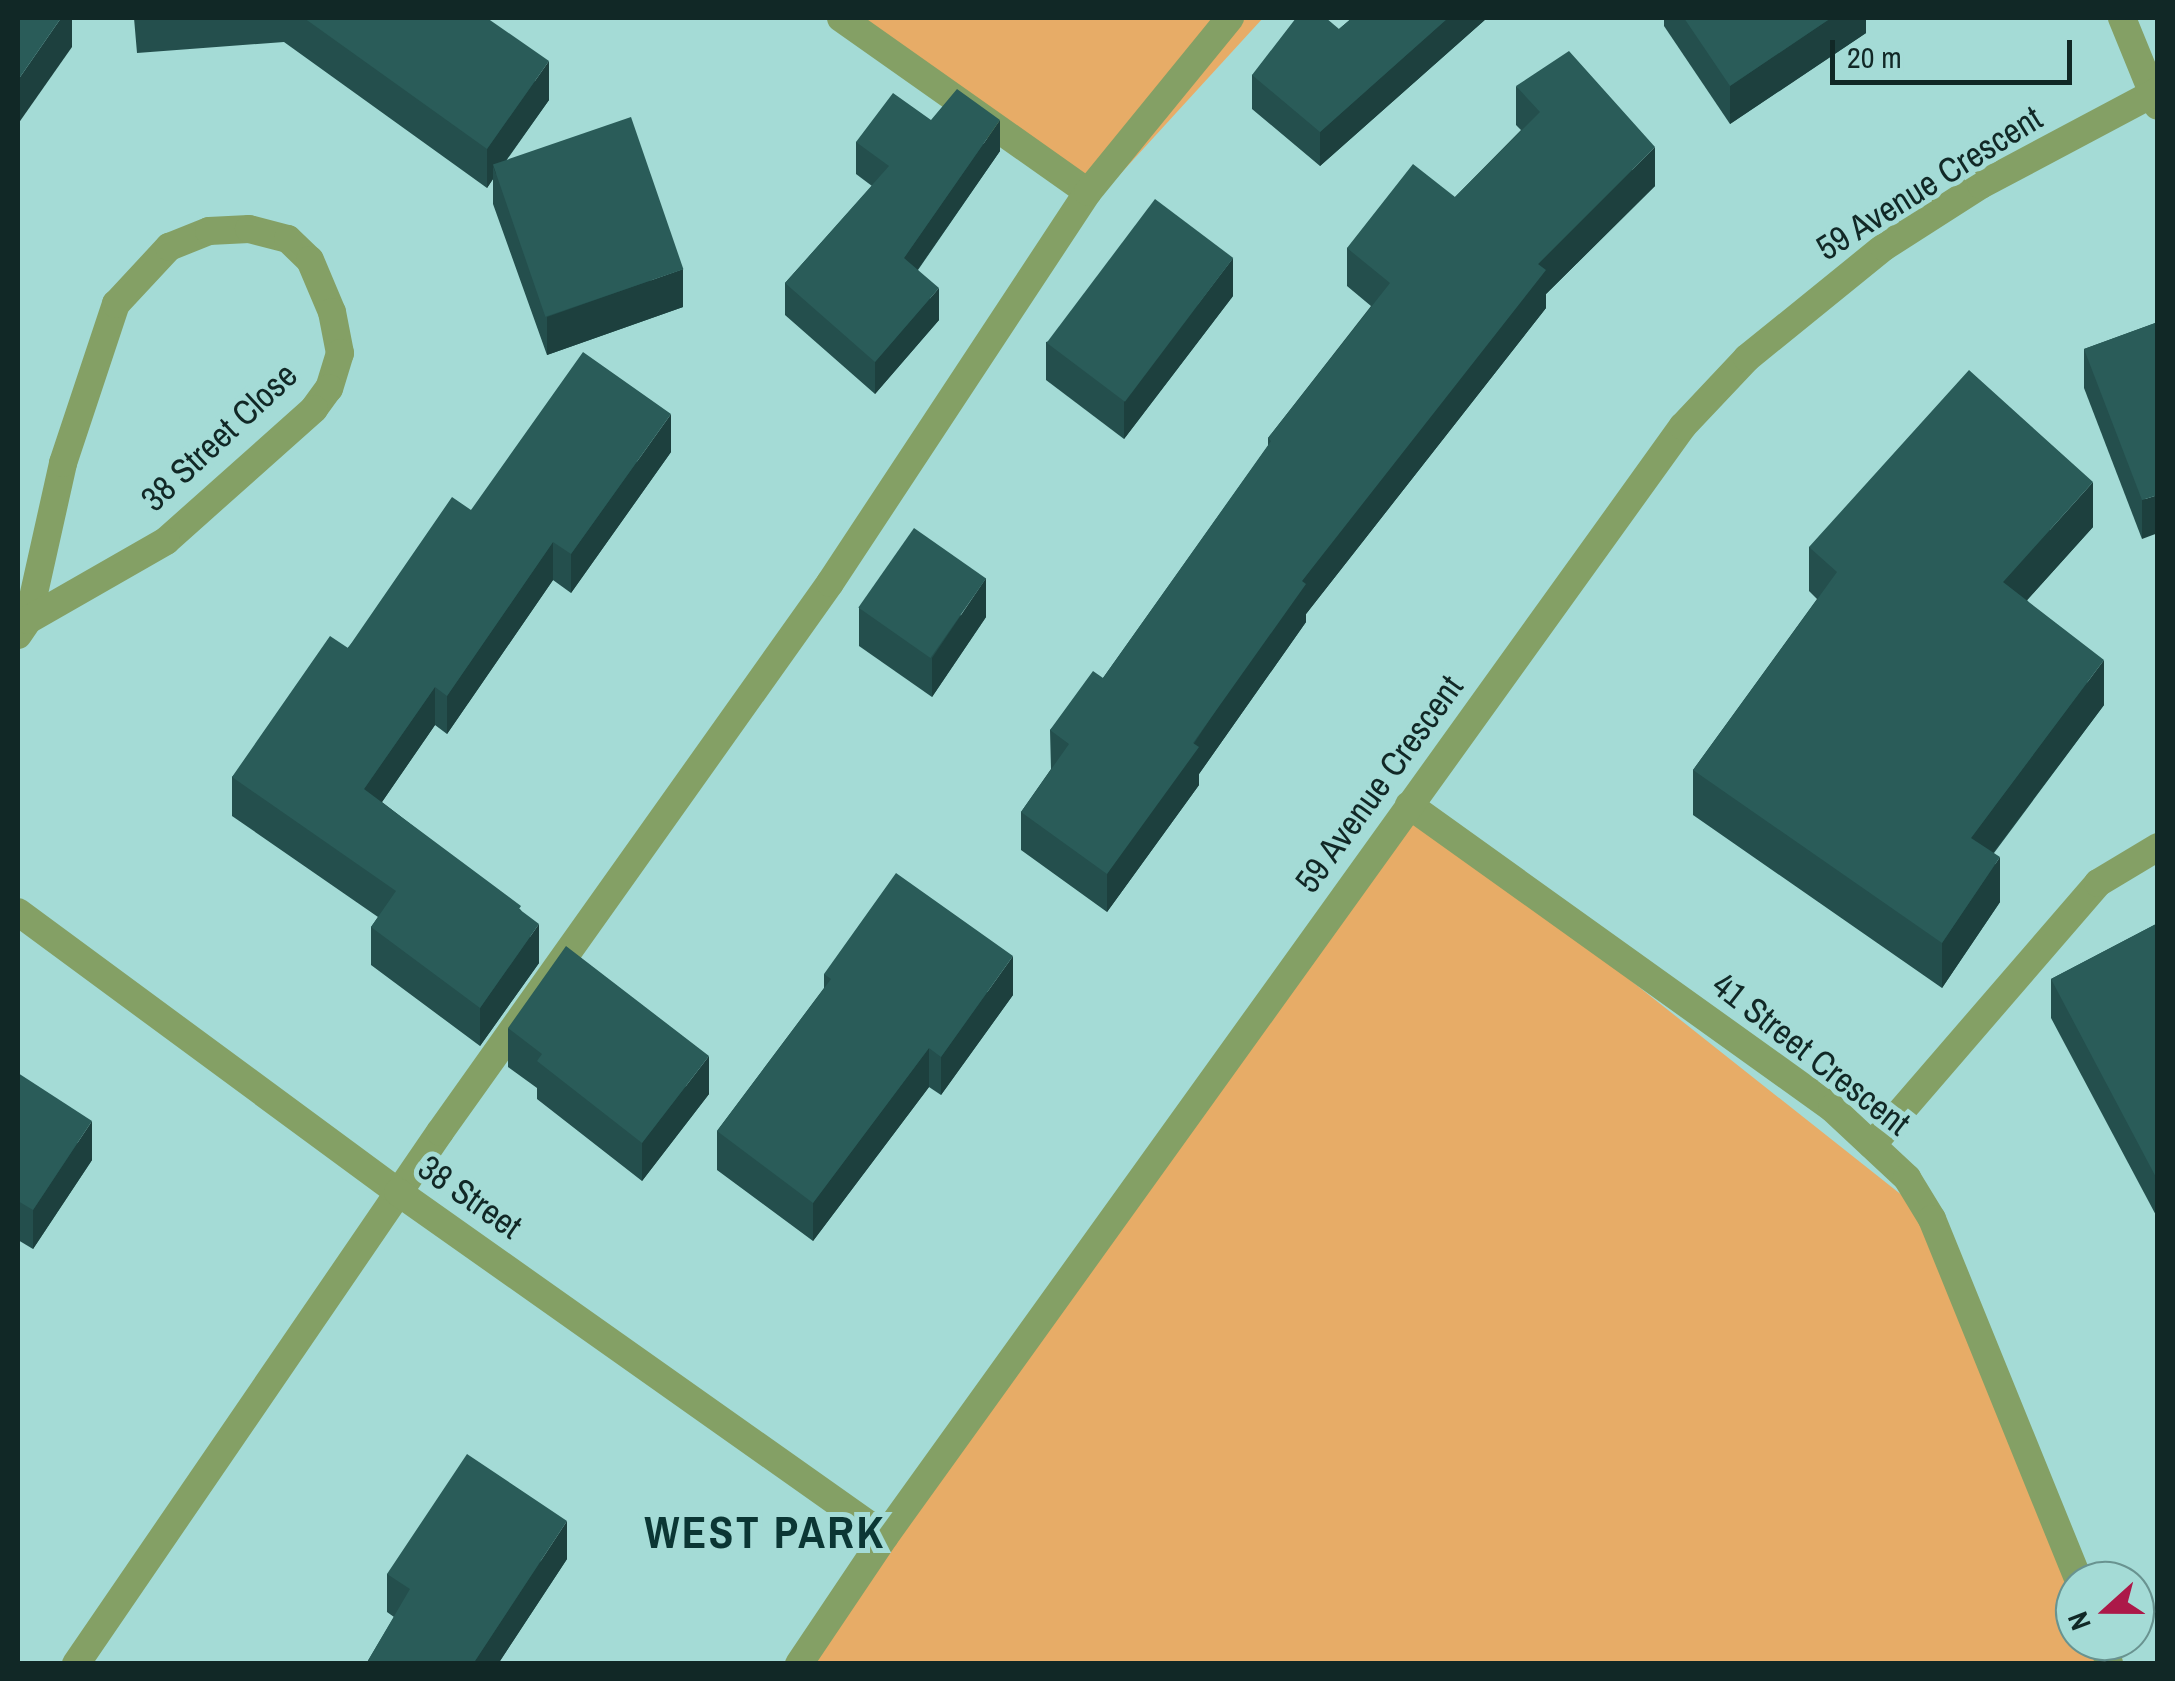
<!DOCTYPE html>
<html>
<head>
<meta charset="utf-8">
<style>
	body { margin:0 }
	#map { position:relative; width:2175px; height:1681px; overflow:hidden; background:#a4dbd6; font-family:"Archivo Narrow",sans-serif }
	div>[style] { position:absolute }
	.green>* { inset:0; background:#e7ac67 }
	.service>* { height:28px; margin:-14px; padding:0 14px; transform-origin:14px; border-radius:14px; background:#84a065 }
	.minor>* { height:28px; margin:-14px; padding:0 14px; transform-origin:14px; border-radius:14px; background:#84a065 }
	.wall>* { inset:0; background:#244f4d }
	.shaded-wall>* { inset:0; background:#1d403e }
	.building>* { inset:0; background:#2a5c59; transform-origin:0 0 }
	span { translate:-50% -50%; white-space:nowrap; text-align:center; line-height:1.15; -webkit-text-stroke:10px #a4dbd6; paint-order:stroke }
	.street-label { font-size:35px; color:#112826 }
	.district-label { font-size:45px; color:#0b3634; font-weight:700; letter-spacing:2.5px }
	.frame { position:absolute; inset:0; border:20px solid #112826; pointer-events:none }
	.north { position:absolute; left:2055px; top:1561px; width:100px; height:100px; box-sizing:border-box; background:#a4dbd6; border:2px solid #699390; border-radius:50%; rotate:249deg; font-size:28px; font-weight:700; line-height:40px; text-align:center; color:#112826 }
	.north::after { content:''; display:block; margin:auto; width:35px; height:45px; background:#ac1949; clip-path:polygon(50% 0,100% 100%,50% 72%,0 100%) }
	.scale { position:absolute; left:1830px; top:40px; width:242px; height:45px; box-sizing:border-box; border:5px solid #112826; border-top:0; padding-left:12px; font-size:30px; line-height:35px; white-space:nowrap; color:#112826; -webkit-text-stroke:8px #a4dbd6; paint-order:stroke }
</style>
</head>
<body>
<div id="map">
	<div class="green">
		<i style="clip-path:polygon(856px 18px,1263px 18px,1101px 195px)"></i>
		<i style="clip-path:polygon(1409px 805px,1932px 1219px,2075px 1581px,2075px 1641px,2103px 1641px,2109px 1664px,799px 1664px)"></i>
	</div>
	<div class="service">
		<i style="left:841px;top:18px;width:302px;rotate:35.2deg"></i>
		<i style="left:2122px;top:18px;width:95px;rotate:67.8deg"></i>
		<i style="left:1872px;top:1145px;width:346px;rotate:-49.2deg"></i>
		<i style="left:2098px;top:883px;width:70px;rotate:-31deg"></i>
		<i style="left:76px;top:1664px;width:645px;rotate:-55.62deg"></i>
		<i style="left:440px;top:1132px;width:673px;rotate:-54.61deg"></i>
		<i style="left:830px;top:583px;width:468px;rotate:-56.6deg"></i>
		<i style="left:1088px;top:192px;width:225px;rotate:-50.8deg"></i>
	</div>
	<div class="minor">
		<i style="left:18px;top:635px;width:18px;rotate:-56deg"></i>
		<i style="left:28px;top:620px;width:161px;rotate:-77.4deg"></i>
		<i style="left:63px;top:463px;width:168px;rotate:-71.6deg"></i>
		<i style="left:116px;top:304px;width:78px;rotate:-47.1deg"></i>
		<i style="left:169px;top:247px;width:43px;rotate:-21.8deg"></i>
		<i style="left:209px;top:231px;width:40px;rotate:-2.9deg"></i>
		<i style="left:249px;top:229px;width:40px;rotate:14.4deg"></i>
		<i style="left:288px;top:239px;width:30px;rotate:44deg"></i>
		<i style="left:310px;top:260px;width:56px;rotate:67.1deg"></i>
		<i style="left:332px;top:312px;width:42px;rotate:79deg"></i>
		<i style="left:340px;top:353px;width:37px;rotate:107deg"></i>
		<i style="left:329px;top:388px;width:26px;rotate:126deg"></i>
		<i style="left:314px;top:409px;width:198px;rotate:138.3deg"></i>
		<i style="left:166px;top:541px;width:159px;rotate:150.2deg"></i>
		<i style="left:1409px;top:805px;width:520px;rotate:35.61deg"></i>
		<i style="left:1832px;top:1108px;width:103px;rotate:43deg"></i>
		<i style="left:1907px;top:1178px;width:48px;rotate:58.6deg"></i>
		<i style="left:1932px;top:1219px;width:391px;rotate:67.9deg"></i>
		<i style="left:18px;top:912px;width:472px;rotate:36.4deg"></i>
		<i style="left:398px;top:1192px;width:596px;rotate:35.24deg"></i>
		<i style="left:2103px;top:1641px;width:24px;rotate:75deg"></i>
		<i style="left:799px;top:1664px;width:154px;rotate:-56.1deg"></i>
		<i style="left:885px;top:1536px;width:1367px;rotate:-54.29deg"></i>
		<i style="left:1683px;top:426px;width:93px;rotate:-46.7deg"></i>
		<i style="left:1747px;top:358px;width:176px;rotate:-39deg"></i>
		<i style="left:1884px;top:247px;width:115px;rotate:-32.6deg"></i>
		<i style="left:1981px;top:185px;width:200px;rotate:-28deg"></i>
	</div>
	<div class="wall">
		<i style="clip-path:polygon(134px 18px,487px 18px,549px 100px,506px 161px,683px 307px,547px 355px,493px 204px,493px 179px,487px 188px,284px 42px,137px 53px)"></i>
		<i style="clip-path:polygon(1352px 18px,1487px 18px,1320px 166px,1252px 109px,1252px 75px,1339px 29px)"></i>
		<i style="clip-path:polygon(1664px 18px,1866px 18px,1866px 33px,1730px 124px,1664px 26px)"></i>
		<i style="clip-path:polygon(1516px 86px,1655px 186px,1546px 294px,1546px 308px,1306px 614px,1306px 622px,1199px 774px,1199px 785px,1107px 912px,1021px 850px,1021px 812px,1051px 769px,1050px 730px,1103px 678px,1268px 446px,1268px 438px,1371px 306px,1347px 286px,1347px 248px,1455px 197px,1521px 130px,1516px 125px)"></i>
		<i style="clip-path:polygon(931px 120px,1000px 151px,918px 270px,939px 320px,875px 394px,785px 315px,785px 283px,872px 186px,856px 174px,856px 142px)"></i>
		<i style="clip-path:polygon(1233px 296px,1124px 439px,1046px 380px,1046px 342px)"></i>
		<i style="clip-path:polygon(2158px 322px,2142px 539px,2084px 388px,2084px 349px)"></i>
		<i style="clip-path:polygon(671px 452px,571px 593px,553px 580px,447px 734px,435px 725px,382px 802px,521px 910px,539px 963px,480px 1046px,371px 965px,371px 927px,378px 917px,232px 816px,232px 777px,471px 510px)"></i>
		<i style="clip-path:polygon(2093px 527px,2027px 600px,2104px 705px,1994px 853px,2000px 902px,1942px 988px,1693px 815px,1693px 770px,1817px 599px,1809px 591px,1809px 547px)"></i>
		<i style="clip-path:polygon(859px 608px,986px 617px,932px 697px,859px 646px)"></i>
		<i style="clip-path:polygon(2158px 923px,2158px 1219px,2051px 1018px,2051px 979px)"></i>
		<i style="clip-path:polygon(824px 974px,1013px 995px,941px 1095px,929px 1087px,813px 1241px,717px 1170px,717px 1131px,824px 988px)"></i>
		<i style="clip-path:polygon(508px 1028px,709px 1094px,642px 1181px,537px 1099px,537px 1088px,508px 1067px)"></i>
		<i style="clip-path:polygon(18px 1073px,92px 1160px,33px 1249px,18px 1240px)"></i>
		<i style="clip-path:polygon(567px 1559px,498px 1664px,366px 1664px,394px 1617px,387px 1612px,387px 1574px)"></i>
	</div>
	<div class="shaded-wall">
		<i style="clip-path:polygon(61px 18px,72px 18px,72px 47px,18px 124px,18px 80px)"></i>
		<i style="clip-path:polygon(1448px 18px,1487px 18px,1320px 166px,1320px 132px)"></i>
		<i style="clip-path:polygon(1831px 18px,1866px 18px,1866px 33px,1730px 124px,1730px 86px)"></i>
		<i style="clip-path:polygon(549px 61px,549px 100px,496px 174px,493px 166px,493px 179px,487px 188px,487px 149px)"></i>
		<i style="clip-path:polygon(1000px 120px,1000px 151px,904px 289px,904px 258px)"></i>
		<i style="clip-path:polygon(1655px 147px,1655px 186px,1546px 294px,1546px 308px,1306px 614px,1306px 622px,1199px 774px,1199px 785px,1107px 912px,1107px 874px,1302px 581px,1538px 264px)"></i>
		<i style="clip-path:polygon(1233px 258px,1233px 296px,1124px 439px,1124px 401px)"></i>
		<i style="clip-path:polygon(683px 269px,683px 307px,547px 355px,547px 317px)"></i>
		<i style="clip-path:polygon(939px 288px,939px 320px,875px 394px,875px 362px)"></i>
		<i style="clip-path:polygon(671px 414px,671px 452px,571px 593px,571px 554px)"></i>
		<i style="clip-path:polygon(2093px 482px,2093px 527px,2003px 627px,2003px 582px)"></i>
		<i style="clip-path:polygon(2158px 495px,2158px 533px,2142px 539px,2142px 500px)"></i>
		<i style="clip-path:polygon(553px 542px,553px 580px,447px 734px,447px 696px)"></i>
		<i style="clip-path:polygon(986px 578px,986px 617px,932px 697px,932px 658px)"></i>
		<i style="clip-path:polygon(2104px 660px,2104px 705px,1971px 882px,1971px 838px)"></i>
		<i style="clip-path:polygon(435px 687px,435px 725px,364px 828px,364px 789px)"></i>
		<i style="clip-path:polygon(2000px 857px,2000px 902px,1942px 988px,1942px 943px)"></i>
		<i style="clip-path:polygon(539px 924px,539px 963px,480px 1046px,480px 1008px)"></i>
		<i style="clip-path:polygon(1013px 956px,1013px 995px,941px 1095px,941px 1057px)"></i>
		<i style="clip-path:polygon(929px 1048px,929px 1087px,813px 1241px,813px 1203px)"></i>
		<i style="clip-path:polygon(709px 1056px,709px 1094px,642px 1181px,642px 1143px)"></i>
		<i style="clip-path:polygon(92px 1121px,92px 1160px,33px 1249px,33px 1210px)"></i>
		<i style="clip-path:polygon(567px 1521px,567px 1559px,498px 1664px,473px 1664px)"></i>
	</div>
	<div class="building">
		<i style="clip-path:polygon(18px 18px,61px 18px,18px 80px)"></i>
		<i style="clip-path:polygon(304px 18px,487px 18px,549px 61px,487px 149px)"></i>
		<i style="clip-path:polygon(1296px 18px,1326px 18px,1339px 29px,1352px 18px,1448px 18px,1320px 132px,1252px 75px)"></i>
		<i style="clip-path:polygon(1684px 18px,1831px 18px,1730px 86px)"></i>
		<i style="clip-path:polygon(1569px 51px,1655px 147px,1538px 264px,1546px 270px,1302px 581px,1306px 584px,1193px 743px,1199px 747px,1107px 874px,1021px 812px,1069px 744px,1050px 730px,1093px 671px,1103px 678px,1271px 441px,1268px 438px,1390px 283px,1347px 248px,1413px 164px,1455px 197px,1540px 112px,1516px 86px)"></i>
		<i style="clip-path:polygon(957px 89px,1000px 120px,904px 258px,939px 288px,875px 362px,785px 283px,889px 166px,856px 142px,893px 93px,931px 120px)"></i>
		<i style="left:631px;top:117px;width:161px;height:146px;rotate:71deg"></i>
		<i style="left:1155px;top:199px;width:98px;height:180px;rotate:37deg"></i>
		<i style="clip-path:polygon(2158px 322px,2158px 495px,2142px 500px,2084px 349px)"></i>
		<i style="clip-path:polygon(583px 352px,671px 414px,571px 554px,553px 542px,447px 696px,435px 687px,364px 789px,521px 906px,519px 909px,539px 924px,480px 1008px,371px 927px,396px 891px,232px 777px,330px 636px,348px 648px,452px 497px,471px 510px)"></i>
		<i style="clip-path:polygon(1969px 370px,2093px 482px,2003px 582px,2104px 660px,1971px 838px,2000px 857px,1942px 943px,1693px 770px,1837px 572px,1809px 547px)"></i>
		<i style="left:914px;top:528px;width:88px;height:97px;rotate:35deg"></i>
		<i style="clip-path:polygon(896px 873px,1013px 956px,941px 1057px,929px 1048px,813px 1203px,717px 1131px,831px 979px,824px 974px)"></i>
		<i style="clip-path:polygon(2158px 923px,2158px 1181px,2051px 979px)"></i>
		<i style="clip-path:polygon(566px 946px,709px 1056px,642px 1143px,537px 1061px,542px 1054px,508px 1028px)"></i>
		<i style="clip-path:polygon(18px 1073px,92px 1121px,33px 1210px,18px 1201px)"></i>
		<i style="clip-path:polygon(467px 1454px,567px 1521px,473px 1664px,366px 1664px,410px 1589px,387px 1574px)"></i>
	</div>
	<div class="street-label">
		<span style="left:1929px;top:183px;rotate:-32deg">59 Avenue Crescent</span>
		<span style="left:219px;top:437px;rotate:-43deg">38 Street Close</span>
		<span style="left:1379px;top:784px;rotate:-54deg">59 Avenue Crescent</span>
		<span style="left:1811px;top:1054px;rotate:38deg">41 Street Crescent</span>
		<span style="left:470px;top:1197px;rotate:35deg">38 Street</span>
	</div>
	<div class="district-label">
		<span style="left:765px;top:1532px">WEST PARK</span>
	</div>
	<div class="frame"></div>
	<div class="north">N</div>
	<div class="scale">20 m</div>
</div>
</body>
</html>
